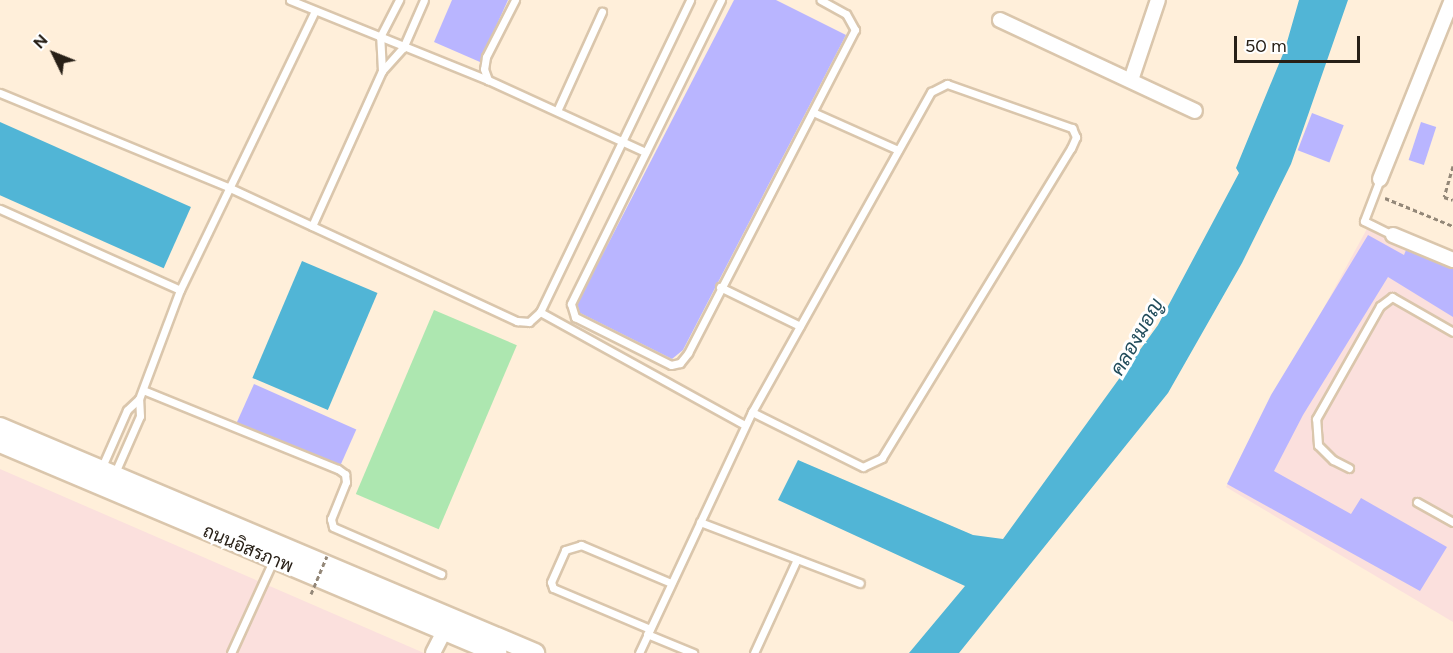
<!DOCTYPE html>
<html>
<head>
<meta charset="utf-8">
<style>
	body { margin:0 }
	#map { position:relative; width:1453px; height:653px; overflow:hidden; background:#ffefda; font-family:Figtree,Sarabun,sans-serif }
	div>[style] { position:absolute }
	.education>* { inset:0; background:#fbe0dd }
	.green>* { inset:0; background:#ade7b0; transform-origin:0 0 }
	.water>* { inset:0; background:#51b5d6; transform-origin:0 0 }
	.building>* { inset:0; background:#b9b5ff; transform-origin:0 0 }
	.path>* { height:3px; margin-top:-1.5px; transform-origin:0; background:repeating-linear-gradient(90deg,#938778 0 4.5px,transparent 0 7.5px) }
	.roads { filter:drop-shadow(2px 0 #dac6ac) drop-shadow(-2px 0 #dac6ac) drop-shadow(0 2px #dac6ac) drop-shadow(0 -2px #dac6ac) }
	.service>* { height:7px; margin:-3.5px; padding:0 3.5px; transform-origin:3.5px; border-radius:3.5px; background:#fff }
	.minor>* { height:14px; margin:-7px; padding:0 7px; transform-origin:7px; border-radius:7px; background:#fff }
	.secondary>* { height:18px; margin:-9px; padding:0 9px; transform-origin:9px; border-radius:9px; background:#fff }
	.path-bridge>* { height:3px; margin-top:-1.5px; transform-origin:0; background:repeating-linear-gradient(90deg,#938778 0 4.5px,transparent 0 7.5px) }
	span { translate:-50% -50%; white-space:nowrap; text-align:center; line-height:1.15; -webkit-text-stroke:6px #fff; paint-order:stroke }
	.street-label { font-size:18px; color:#282017 }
	.water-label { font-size:20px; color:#214c5b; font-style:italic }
	.north { position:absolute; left:24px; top:24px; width:60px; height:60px; -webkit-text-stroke:4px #fff; paint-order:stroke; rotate:313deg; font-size:16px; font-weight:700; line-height:24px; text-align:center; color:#282017 }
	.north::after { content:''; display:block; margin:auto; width:21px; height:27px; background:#282017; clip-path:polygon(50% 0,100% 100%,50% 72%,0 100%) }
	.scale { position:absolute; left:1234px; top:36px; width:126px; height:27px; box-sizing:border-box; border:3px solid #282017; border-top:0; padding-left:8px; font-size:18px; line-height:21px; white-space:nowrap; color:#282017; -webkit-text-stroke:4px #fff; paint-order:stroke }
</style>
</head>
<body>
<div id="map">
	<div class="education">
		<i style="clip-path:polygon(1368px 227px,1453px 261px,1453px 622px,1226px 487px)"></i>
		<i style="clip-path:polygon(0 469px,424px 653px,0 653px)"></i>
	</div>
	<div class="green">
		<i style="left:434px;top:310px;width:90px;height:200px;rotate:23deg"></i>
	</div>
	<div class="water">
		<i style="clip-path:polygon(1299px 0,1348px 0,1291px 164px,1242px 263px,1168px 393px,959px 653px,909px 653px,965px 586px,778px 500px,798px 460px,973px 535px,1003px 539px,1158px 325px,1239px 173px,1236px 168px,1285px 49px)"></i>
		<i style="left:0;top:122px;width:209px;height:67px;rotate:24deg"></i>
		<i style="left:302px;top:261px;width:82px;height:127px;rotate:23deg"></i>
	</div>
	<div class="building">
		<i style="clip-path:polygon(452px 0,508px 0,480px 62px,434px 42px)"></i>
		<i style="clip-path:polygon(734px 0,776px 0,846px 35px,683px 350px,672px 359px,580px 313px,577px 304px)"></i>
		<i style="left:1312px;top:113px;width:34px;height:40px;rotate:21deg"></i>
		<i style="left:1421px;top:122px;width:16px;height:40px;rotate:18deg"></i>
		<i style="clip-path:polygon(1368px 235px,1404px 255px,1406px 250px,1453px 269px,1453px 317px,1388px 277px,1303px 415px,1274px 471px,1351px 514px,1361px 498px,1447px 547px,1420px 591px,1227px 484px,1271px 395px)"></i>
		<i style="left:254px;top:384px;width:112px;height:42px;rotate:24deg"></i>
	</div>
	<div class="path">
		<i style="left:1453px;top:166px;width:32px;rotate:106deg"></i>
		<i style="left:1444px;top:197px;width:9px;rotate:18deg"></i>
		<i style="left:1385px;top:198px;width:74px;rotate:22.4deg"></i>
	</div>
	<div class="roads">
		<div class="service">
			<i style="left:290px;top:0;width:214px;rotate:22deg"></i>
			<i style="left:515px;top:0;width:64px;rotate:117deg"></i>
			<i style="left:486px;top:57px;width:12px;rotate:99deg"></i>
			<i style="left:484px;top:69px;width:12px;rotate:70deg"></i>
			<i style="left:488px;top:80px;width:173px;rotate:24.6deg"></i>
			<i style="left:721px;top:0;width:339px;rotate:116.3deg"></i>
			<i style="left:571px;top:304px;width:14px;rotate:73deg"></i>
			<i style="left:575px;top:317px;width:107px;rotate:26.6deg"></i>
			<i style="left:671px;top:365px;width:9px;rotate:-13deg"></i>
			<i style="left:680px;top:363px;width:13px;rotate:-51deg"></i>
			<i style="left:688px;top:353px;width:364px;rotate:-62.7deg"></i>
			<i style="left:855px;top:30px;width:18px;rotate:-119deg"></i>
			<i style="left:846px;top:14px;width:29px;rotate:-151deg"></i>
			<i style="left:382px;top:71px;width:34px;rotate:-93deg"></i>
			<i style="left:380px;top:37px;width:42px;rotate:-62.8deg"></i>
			<i style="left:0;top:93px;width:247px;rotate:22.4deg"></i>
			<i style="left:228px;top:187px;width:319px;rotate:24.9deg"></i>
			<i style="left:517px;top:321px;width:12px;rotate:5deg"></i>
			<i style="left:529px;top:322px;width:15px;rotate:-42deg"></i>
			<i style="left:540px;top:312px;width:346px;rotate:-64.3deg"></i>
			<i style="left:557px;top:111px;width:109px;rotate:-65.6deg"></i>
			<i style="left:813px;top:112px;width:93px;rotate:24.1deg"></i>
			<i style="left:1380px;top:179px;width:45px;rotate:110.9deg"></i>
			<i style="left:1364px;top:221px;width:32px;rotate:26deg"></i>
			<i style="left:0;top:209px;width:197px;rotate:24.2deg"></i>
			<i style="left:312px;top:226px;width:170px;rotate:-65.7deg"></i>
			<i style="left:382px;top:71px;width:31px;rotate:-48deg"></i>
			<i style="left:403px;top:48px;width:52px;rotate:-66.4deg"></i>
			<i style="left:720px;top:287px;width:89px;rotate:26deg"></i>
			<i style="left:540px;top:312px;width:234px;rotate:28.9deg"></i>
			<i style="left:143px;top:390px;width:210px;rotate:22.1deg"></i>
			<i style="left:338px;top:469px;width:9px;rotate:36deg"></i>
			<i style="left:345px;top:474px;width:8px;rotate:83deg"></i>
			<i style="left:346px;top:482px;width:40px;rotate:112deg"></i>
			<i style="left:331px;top:519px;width:8px;rotate:76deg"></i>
			<i style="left:333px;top:527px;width:118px;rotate:23.5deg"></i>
			<i style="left:1349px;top:468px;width:18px;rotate:-153deg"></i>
			<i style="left:1333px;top:460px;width:21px;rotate:-135deg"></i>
			<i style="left:1318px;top:445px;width:26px;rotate:-94deg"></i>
			<i style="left:1316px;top:419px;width:130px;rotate:-60.5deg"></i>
			<i style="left:1380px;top:306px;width:15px;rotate:-37deg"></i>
			<i style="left:1392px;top:297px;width:70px;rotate:29.8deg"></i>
			<i style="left:101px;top:469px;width:64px;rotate:-66.2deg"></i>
			<i style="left:127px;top:410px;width:16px;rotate:-43deg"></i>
			<i style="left:114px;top:475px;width:64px;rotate:-66.2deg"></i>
			<i style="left:140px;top:416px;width:17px;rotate:-93deg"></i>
			<i style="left:139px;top:399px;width:116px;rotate:-69.4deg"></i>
			<i style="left:180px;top:290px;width:310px;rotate:-64.2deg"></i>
			<i style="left:1417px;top:502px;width:41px;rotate:29.1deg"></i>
			<i style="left:700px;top:522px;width:171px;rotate:20.9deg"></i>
			<i style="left:650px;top:629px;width:105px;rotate:-157.1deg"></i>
			<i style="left:553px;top:588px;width:6px;rotate:-108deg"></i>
			<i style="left:551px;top:582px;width:35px;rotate:-66deg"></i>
			<i style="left:565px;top:550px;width:17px;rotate:-17deg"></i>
			<i style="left:581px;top:545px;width:98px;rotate:22.9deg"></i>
			<i style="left:647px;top:634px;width:50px;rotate:22.4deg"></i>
			<i style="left:231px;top:653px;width:101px;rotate:-65.5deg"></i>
			<i style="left:639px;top:653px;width:266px;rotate:-64.9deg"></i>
			<i style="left:752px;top:412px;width:367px;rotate:-60.8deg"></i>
			<i style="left:931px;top:92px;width:18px;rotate:-27deg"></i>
			<i style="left:947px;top:84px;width:133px;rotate:19.4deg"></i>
			<i style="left:1072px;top:128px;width:10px;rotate:66deg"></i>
			<i style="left:1076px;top:137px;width:12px;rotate:114deg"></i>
			<i style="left:1071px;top:148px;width:363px;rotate:121.4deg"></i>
			<i style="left:882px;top:458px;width:21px;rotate:155deg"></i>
			<i style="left:863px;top:467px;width:124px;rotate:-153.6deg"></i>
			<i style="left:754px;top:653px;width:103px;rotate:-65.4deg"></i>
		</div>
		<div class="minor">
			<i style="left:1000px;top:20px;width:215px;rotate:25deg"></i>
			<i style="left:1131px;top:80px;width:84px;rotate:-71.4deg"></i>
			<i style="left:1380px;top:179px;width:193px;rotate:-68.1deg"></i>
			<i style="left:1393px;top:235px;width:65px;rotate:22.6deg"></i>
			<i style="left:433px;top:653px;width:25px;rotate:-63deg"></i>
		</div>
		<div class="secondary">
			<i style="left:0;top:427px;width:581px;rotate:22.9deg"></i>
			<i style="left:0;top:443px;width:540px;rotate:22.91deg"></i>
		</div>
	</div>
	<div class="path-bridge">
		<i style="left:311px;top:594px;width:41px;rotate:-67.2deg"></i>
	</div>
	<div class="street-label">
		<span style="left:248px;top:549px;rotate:23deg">ถนนอิสรภาพ</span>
	</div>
	<div class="water-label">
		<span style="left:1137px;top:337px;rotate:-60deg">คลองมอญ</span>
	</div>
	<div class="north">N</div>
	<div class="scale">50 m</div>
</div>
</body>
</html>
